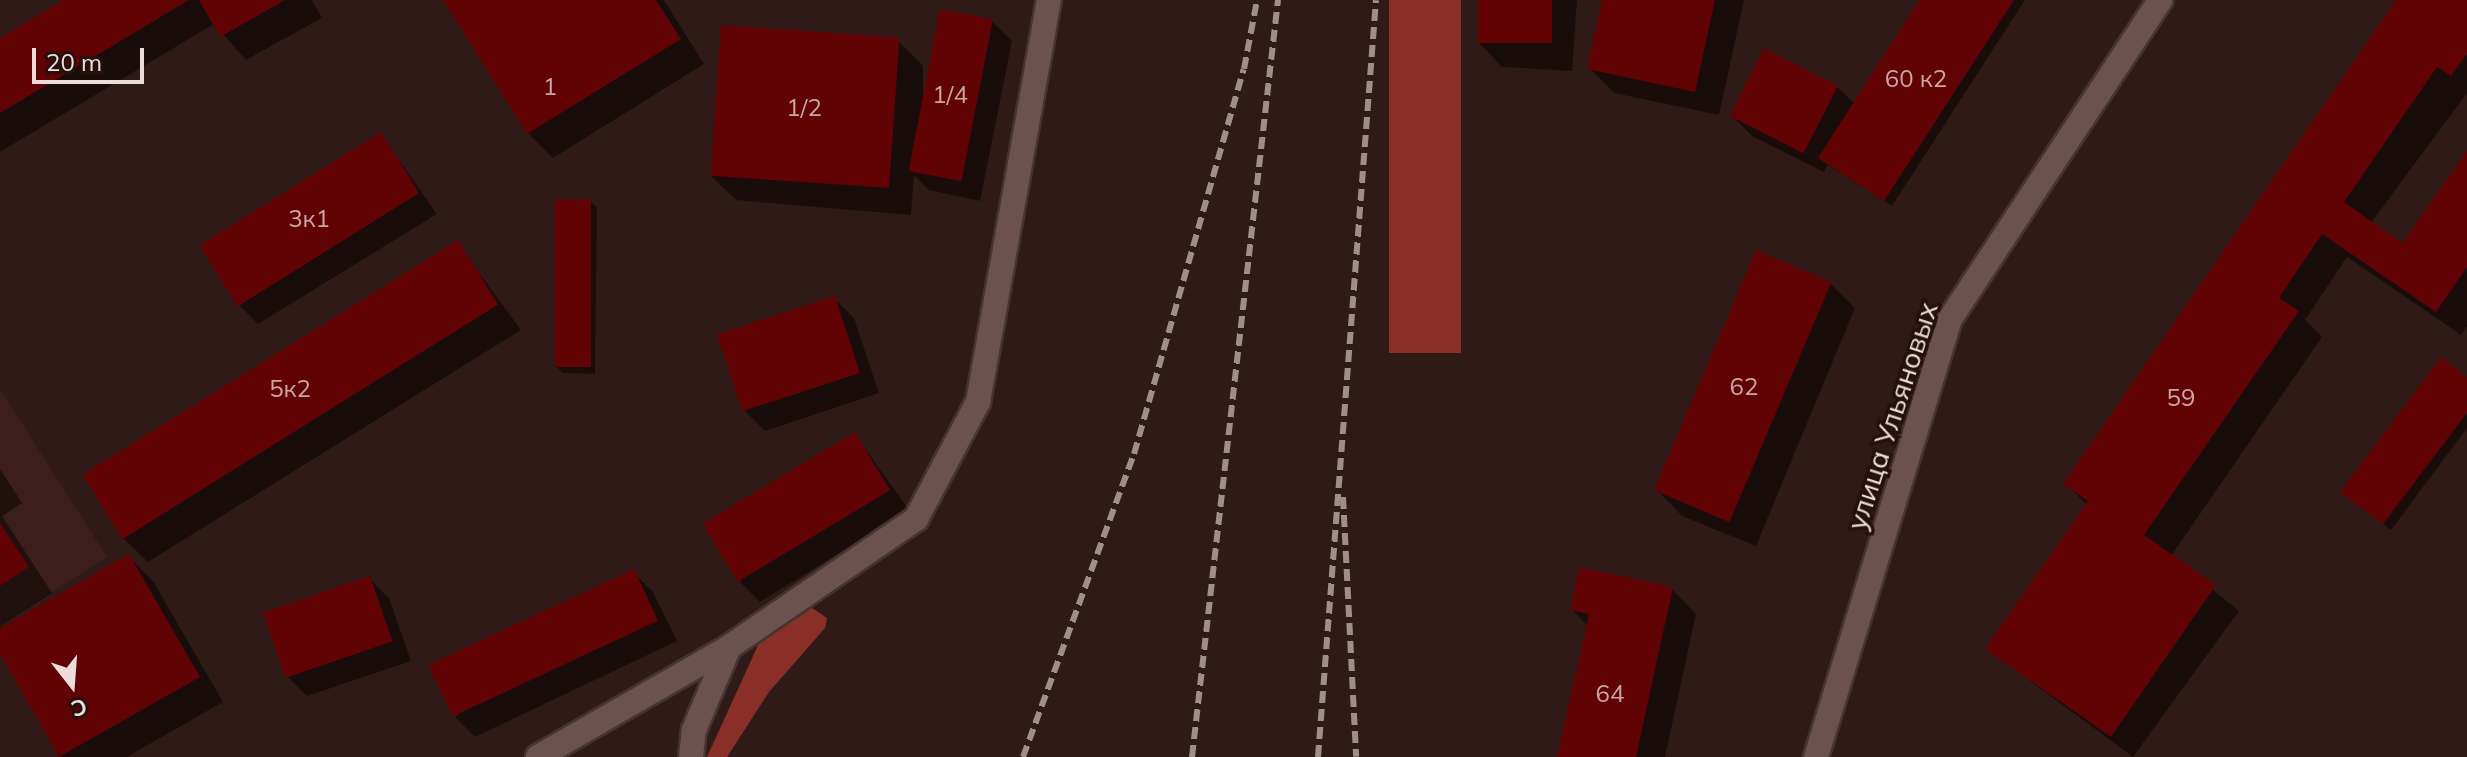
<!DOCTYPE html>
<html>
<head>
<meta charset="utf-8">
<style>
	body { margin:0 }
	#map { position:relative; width:2467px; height:757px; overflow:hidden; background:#301a17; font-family:Mulish,sans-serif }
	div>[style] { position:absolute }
	.built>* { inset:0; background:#3c1f1b }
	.forest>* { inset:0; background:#892f28; transform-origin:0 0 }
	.shadow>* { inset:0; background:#0007 }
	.building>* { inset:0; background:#610204; transform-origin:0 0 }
	.roads { filter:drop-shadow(2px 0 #463432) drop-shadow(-2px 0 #463432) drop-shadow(0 2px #463432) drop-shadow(0 -2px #463432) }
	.minor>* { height:24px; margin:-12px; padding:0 12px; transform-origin:12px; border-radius:12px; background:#6c524e }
	.rail>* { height:6px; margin-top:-3px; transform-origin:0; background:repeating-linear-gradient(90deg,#a08e8b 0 12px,transparent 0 18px) }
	span { translate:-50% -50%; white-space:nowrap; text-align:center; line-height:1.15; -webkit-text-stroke:7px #26100e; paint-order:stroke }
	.number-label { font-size:24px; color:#caa6a4 }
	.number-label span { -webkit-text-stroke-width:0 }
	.street-label { font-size:28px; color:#edddda }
	.north { position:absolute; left:32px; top:645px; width:80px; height:80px; -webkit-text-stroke:6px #26100e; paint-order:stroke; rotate:163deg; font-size:22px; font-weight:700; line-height:32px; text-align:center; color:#edddda }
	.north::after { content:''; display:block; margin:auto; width:28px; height:36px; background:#edddda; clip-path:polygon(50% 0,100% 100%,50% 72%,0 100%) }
	.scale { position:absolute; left:32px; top:48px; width:112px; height:36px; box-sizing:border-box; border:4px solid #edddda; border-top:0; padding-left:10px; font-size:24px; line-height:28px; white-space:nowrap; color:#edddda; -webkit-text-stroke:6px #26100e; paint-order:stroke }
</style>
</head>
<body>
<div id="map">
	<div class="built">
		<i style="clip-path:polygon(0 389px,107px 557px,0 625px)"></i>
	</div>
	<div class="forest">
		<i style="left:1389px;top:0;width:72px;height:353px"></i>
		<i style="clip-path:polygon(812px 608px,827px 618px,825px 628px,769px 692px,727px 757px,707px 757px,759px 643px)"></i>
	</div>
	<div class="shadow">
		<i style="clip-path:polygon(67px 0,312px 0,322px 18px,246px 60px,214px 24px,0 152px,0 40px)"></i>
		<i style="clip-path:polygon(446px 0,664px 0,704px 64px,553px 158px,528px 133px)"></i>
		<i style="clip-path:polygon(1480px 0,1577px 0,1572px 71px,1502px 67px,1478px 42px)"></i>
		<i style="clip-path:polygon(1604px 0,1744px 0,1719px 115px,1614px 93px,1589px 68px)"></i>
		<i style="clip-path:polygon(1922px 0,2025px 0,1892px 206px,1828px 165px,1824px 172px,1752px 136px,1732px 116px,1837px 87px,1855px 104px)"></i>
		<i style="clip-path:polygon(2398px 0,2467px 0,2467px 93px,2371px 223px,2403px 246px,2467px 155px,2467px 326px,2461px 335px,2347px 257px,2305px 320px,2322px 337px,2171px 556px,2239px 611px,2133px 757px,1987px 649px,2087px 505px,2065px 483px)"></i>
		<i style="clip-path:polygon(992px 21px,1012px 41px,980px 201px,929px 190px,914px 175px,911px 215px,736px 200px,711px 176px,898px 41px,923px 66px,923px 103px)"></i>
		<i style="clip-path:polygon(381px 135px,437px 214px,258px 324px,238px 304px)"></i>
		<i style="clip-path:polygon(590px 201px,597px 208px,595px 374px,563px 373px,556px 366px)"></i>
		<i style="clip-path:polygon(457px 243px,521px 330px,148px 562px,123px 538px)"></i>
		<i style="clip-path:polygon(1831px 284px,1855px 308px,1756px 546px,1682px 516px,1658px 491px)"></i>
		<i style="clip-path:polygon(834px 298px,854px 318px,879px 393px,765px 431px,745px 411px)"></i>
		<i style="clip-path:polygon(2467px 379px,2467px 428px,2391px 530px,2350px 498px)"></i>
		<i style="clip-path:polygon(855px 434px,909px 510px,760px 602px,740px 582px)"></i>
		<i style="clip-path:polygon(0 469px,22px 503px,2px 516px,52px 593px,0 626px)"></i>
		<i style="clip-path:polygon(129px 557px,153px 581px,223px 702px,127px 757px,62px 757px,0 650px,0 628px)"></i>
		<i style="clip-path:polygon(633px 572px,653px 592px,677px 641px,475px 737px,455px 717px)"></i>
		<i style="clip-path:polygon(369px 578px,389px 598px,411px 661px,307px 696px,287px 676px)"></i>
		<i style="clip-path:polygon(1672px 589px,1696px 614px,1665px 757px,1559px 757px,1588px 626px,1572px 610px)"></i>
	</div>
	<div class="building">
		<i style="clip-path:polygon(63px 0,189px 0,0 113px,0 38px)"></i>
		<i style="clip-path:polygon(199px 0,285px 0,220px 37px)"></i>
		<i style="clip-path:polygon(443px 0,656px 0,681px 39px,527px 134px)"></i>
		<i style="left:1478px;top:0;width:74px;height:43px"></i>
		<i style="clip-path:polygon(1602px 0,1715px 0,1695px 92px,1587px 69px)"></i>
		<i style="clip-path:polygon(1919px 0,2014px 0,1884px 201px,1818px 158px)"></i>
		<i style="clip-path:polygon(2396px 0,2467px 0,2467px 54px,2451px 76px,2437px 67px,2344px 202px,2402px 243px,2467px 151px,2467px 267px,2436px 312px,2322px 234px,2279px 298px,2299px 311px,2144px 535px,2216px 585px,2111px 737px,1985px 649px,2088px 501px,2063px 484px)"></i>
		<i style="left:940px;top:9px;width:54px;height:165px;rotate:11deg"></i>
		<i style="left:721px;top:25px;width:179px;height:151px;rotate:4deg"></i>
		<i style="left:1764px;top:48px;width:83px;height:76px;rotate:27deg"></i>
		<i style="left:381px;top:132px;width:72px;height:214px;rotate:58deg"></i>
		<i style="left:555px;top:199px;width:36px;height:168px"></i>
		<i style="left:458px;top:240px;width:76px;height:443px;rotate:58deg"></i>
		<i style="left:1756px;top:250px;width:82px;height:261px;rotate:23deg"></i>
		<i style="left:835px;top:296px;width:81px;height:124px;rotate:72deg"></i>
		<i style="clip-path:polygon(2441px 357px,2467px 377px,2467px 413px,2383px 524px,2340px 492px)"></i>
		<i style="left:855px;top:432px;width:68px;height:178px;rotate:59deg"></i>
		<i style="clip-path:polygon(0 523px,29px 567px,0 586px)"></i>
		<i style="clip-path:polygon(129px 554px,200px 677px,59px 757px,0 654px,0 628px)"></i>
		<i style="clip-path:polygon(1579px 567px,1673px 587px,1636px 757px,1557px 757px,1589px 614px,1570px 610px)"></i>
		<i style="left:634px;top:569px;width:57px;height:227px;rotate:65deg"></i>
		<i style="left:370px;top:576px;width:69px;height:113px;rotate:71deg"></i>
	</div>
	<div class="roads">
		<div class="minor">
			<i style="left:538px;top:757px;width:220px;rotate:-29.9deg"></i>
			<i style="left:691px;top:757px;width:27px;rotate:-84deg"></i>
			<i style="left:694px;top:730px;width:90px;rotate:-67.1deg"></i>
			<i style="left:729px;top:647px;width:227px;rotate:-34.4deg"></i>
			<i style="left:916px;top:519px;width:132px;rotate:-62.1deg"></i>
			<i style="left:978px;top:402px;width:408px;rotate:-80deg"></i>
			<i style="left:1816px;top:757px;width:458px;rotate:-73deg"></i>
			<i style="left:1950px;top:319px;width:382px;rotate:-56.6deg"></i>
		</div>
	</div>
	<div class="rail">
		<i style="left:1343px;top:497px;width:260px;rotate:87.1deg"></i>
		<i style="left:1023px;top:757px;width:323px;rotate:-69.9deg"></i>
		<i style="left:1134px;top:454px;width:400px;rotate:-74.1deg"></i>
		<i style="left:1244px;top:69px;width:70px;rotate:-79.3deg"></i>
		<i style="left:1192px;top:757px;width:762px;rotate:-83.52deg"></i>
		<i style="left:1318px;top:757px;width:759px;rotate:-85.62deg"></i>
	</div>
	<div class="number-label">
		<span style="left:1916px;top:79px">60 к2</span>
		<span style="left:550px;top:87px">1</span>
		<span style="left:950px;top:95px">1/4</span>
		<span style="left:804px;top:108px">1/2</span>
		<span style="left:309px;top:219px">3к1</span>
		<span style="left:1744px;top:387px">62</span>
		<span style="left:290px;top:389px">5к2</span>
		<span style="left:2181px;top:398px">59</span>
		<span style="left:1610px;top:694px">64</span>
	</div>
	<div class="street-label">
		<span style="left:1892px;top:416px;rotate:-72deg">улица Ульяновых</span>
	</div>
	<div class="north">С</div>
	<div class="scale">20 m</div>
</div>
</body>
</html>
